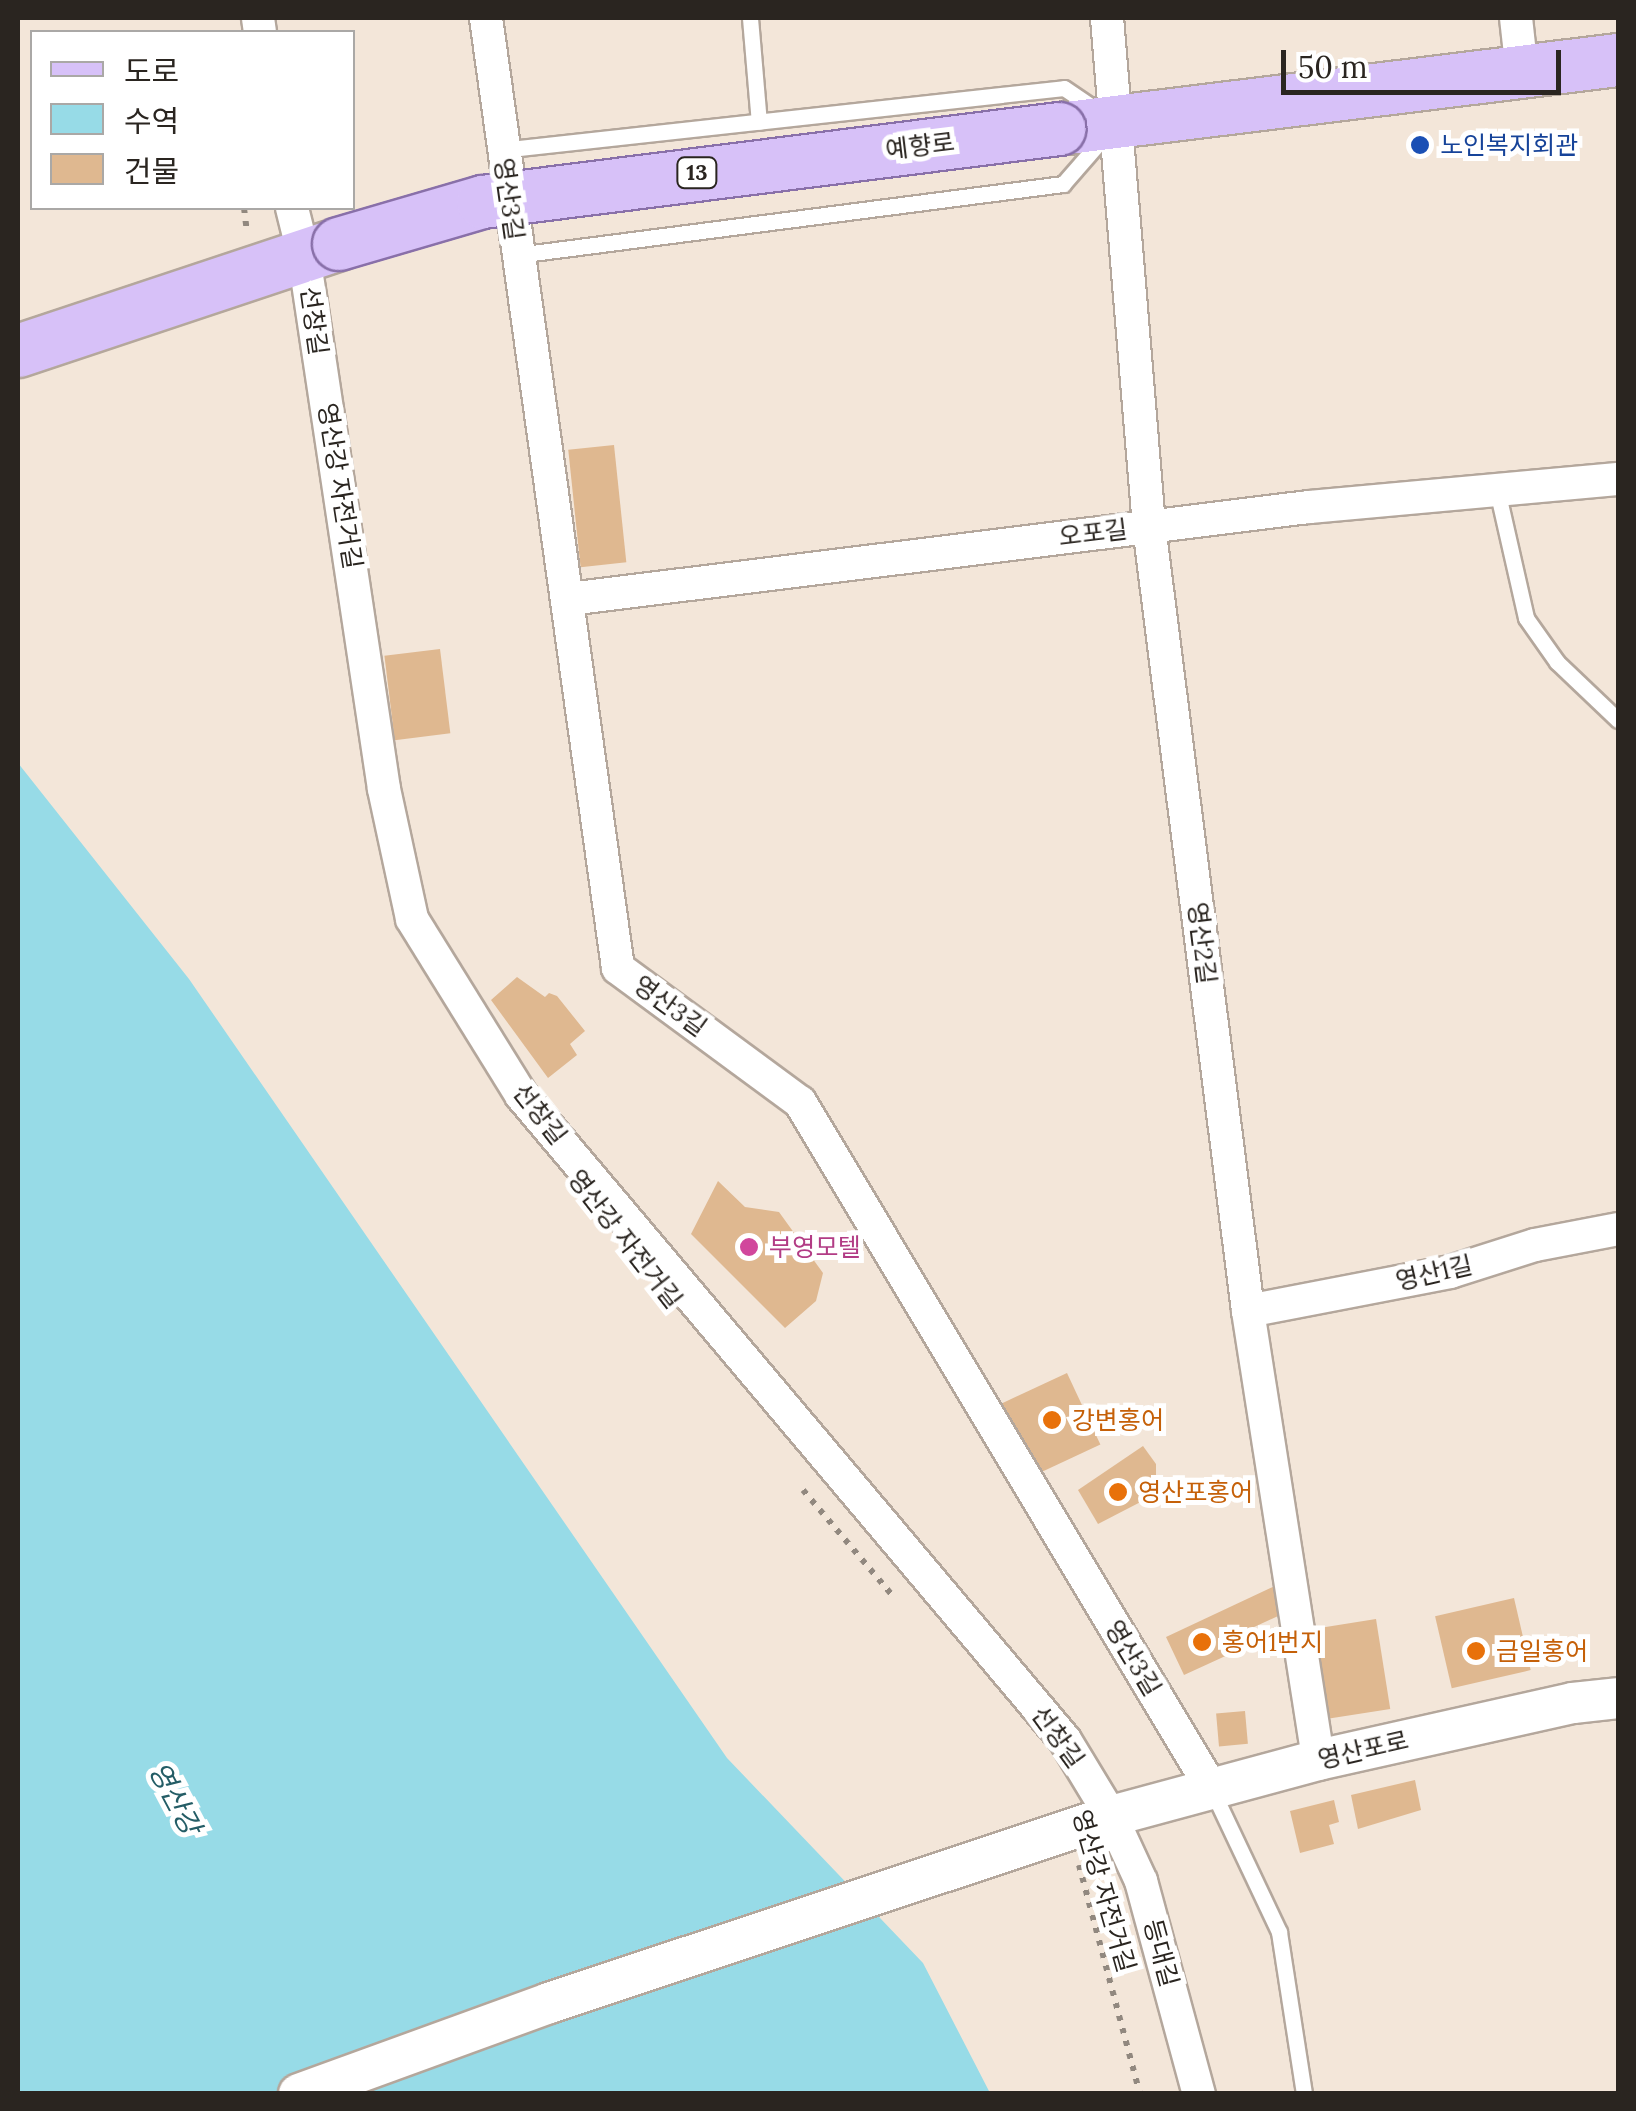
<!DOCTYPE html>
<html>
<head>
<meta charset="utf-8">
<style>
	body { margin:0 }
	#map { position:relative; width:1636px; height:2111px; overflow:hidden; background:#f3e6d9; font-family:Lora,"Noto Sans KR",serif }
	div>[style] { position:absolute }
	.water>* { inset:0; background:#97dbe7 }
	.building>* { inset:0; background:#dfb890; transform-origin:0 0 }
	.path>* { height:6px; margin-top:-3px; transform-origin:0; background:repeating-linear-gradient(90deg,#91887f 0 5px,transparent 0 13px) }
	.roads { filter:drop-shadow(2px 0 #b4a79c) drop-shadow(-2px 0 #b4a79c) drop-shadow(0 2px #b4a79c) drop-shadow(0 -2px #b4a79c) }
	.service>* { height:15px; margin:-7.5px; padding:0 7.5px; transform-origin:7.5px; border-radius:7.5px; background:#fff }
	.minor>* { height:32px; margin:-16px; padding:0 16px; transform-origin:16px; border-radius:16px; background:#fff }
	.tertiary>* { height:40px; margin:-20px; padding:0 20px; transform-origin:20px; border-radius:20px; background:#fff }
	.primary>* { height:52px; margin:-26px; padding:0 26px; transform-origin:26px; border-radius:26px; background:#d7c1f8 }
	.bridges { filter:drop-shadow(2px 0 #8970a9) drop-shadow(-2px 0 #8970a9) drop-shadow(0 2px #8970a9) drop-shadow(0 -2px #8970a9) }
	.primary-bridge>* { height:52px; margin:-26px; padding:0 26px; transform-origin:26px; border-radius:26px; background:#d7c1f8 }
	.dots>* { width:28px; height:28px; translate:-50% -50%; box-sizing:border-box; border:5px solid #fff; border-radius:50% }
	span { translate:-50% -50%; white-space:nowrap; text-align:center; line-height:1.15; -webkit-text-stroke:10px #fff; paint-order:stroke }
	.shield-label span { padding:2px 8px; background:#fff; border:2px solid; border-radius:8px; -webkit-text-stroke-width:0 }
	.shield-label { font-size:22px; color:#2a2520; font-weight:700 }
	.transit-label { font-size:25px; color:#164399 }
	.left { translate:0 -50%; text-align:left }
	.street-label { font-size:25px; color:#2a2520 }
	.hotel-label { font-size:25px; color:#b23c85 }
	.food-label { font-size:25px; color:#c56008 }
	.water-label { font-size:28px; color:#245d66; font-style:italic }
	.frame { position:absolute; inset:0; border:20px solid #2a2520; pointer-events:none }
	.legend { position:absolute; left:30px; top:30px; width:325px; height:180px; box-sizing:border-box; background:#fff; border:2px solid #aaa8a6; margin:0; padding:12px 18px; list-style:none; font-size:30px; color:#2a2520 }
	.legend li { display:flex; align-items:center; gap:20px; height:50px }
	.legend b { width:50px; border:2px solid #aaa8a6 }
	.scale { position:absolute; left:1281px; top:50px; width:280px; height:45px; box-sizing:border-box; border:5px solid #2a2520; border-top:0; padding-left:12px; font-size:30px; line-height:35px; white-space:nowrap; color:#2a2520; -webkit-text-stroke:8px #fff; paint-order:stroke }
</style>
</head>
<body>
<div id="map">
	<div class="water">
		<i style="clip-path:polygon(18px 763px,189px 979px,727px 1758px,923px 1963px,990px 2093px,18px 2093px)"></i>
	</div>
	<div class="building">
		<i style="left:614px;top:445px;width:118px;height:46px;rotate:84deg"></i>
		<i style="left:440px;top:649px;width:85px;height:56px;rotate:83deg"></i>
		<i style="clip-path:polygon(517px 977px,545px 997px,549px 993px,557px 996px,585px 1031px,570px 1044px,577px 1055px,548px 1078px,491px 1000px)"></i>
		<i style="clip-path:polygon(718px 1181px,745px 1207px,779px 1212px,823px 1273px,816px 1301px,785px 1328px,691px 1234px)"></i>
		<i style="left:1067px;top:1373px;width:79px;height:75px;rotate:65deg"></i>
		<i style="clip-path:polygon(1143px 1446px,1156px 1464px,1156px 1494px,1098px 1524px,1078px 1490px)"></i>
		<i style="clip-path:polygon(1277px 1585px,1289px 1611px,1226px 1640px,1232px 1653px,1184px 1675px,1166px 1637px)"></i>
		<i style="left:1514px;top:1598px;width:74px;height:81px;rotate:77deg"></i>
		<i style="left:1376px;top:1619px;width:91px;height:73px;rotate:81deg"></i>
		<i style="left:1245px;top:1711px;width:33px;height:29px;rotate:85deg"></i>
		<i style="clip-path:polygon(1415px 1780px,1421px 1810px,1358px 1829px,1351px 1795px)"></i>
		<i style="clip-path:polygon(1334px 1800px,1339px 1822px,1329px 1825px,1334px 1844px,1300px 1853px,1290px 1811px)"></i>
	</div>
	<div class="path">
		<i style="left:244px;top:208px;width:23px;rotate:83deg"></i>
		<i style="left:803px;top:1490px;width:138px;rotate:49.7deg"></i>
		<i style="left:1079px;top:1865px;width:237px;rotate:75.1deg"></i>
	</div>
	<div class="roads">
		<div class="service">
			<i style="left:750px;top:18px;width:104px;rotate:85.1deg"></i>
			<i style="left:501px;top:150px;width:566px;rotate:-6.28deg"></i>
			<i style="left:1064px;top:88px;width:40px;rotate:34deg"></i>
			<i style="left:517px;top:255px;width:551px;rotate:-7.41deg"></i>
			<i style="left:1063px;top:184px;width:61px;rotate:-49deg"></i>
			<i style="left:1497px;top:490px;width:131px;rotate:77.2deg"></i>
			<i style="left:1526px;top:618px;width:54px;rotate:54.8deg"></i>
			<i style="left:1557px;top:662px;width:84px;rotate:43.6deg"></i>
			<i style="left:1212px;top:1790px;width:157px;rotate:64.7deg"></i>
			<i style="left:1279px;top:1932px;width:164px;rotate:81.2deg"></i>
		</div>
		<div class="minor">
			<i style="left:258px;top:18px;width:14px;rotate:82deg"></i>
			<i style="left:486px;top:18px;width:959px;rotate:82.09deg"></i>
			<i style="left:618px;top:968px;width:226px;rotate:36.4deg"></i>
			<i style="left:800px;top:1102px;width:801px;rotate:59.05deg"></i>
			<i style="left:1107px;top:18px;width:510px;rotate:85.27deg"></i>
			<i style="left:1149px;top:526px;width:791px;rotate:82.81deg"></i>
			<i style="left:1248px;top:1311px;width:454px;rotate:81.1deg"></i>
			<i style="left:1516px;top:18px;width:54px;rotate:83.7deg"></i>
			<i style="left:292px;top:208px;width:49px;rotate:76deg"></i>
			<i style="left:304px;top:256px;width:539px;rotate:81.46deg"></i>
			<i style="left:384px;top:789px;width:133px;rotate:77.8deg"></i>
			<i style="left:412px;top:919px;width:207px;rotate:58.2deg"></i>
			<i style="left:521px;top:1095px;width:844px;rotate:49.86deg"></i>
			<i style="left:1065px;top:1740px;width:89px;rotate:58.8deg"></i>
			<i style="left:1111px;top:1816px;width:72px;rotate:65.2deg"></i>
			<i style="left:1141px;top:1881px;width:221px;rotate:74.8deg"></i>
			<i style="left:569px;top:599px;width:746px;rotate:-7.09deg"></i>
			<i style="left:1309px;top:507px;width:310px;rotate:-5.2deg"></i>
			<i style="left:1248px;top:1311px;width:206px;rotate:-10.9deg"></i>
			<i style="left:1450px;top:1272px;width:89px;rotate:-17.6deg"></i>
			<i style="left:1535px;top:1245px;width:85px;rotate:-10.9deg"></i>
		</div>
		<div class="tertiary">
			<i style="left:299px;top:2094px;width:266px;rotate:-20deg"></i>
			<i style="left:549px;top:2003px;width:592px;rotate:-18.4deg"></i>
			<i style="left:1111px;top:1816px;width:214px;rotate:-15.1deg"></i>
			<i style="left:1318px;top:1760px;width:261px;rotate:-12.6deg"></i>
			<i style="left:1573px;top:1703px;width:45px;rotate:-6.3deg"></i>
		</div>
		<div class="primary">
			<i style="left:1059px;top:129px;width:563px;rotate:-7.04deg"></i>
			<i style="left:18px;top:351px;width:338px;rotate:-18.4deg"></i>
		</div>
	</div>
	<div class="bridges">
		<div class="primary-bridge">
			<i style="left:339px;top:244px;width:150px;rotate:-16.3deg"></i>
			<i style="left:483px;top:202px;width:581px;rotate:-7.22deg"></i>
		</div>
	</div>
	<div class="dots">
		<i style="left:1420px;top:145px;background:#1a4fb4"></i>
		<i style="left:749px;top:1247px;background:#d1479c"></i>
		<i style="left:1052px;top:1420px;background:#e8710a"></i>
		<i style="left:1118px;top:1492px;background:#e8710a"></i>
		<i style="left:1202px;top:1642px;background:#e8710a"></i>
		<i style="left:1476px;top:1651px;background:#e8710a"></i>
	</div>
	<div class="shield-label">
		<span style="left:697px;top:173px">13</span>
	</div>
	<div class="transit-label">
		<span class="left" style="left:1440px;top:145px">노인복지회관</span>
	</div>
	<div class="street-label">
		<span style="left:920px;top:146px;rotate:-7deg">예향로</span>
		<span style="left:509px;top:199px;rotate:82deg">영산3길</span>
		<span style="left:314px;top:321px;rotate:82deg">선창길</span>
		<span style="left:340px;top:486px;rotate:81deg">영산강 자전거길</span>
		<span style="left:1093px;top:533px;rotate:-7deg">오포길</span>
		<span style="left:1202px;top:943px;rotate:83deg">영산2길</span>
		<span style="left:670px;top:1006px;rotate:36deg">영산3길</span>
		<span style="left:540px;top:1114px;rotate:52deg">선창길</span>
		<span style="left:625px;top:1239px;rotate:52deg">영산강 자전거길</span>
		<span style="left:1434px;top:1273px;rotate:-13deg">영산1길</span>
		<span style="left:1133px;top:1658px;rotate:59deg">영산3길</span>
		<span style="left:1058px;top:1737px;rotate:54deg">선창길</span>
		<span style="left:1363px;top:1750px;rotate:-13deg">영산포로</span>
		<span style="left:1104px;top:1891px;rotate:74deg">영산강 자전거길</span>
		<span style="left:1161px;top:1953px;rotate:75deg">등대길</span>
	</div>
	<div class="hotel-label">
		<span class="left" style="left:769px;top:1247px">부영모텔</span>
	</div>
	<div class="food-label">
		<span class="left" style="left:1072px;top:1420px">강변홍어</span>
		<span class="left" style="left:1138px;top:1492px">영산포홍어</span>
		<span class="left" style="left:1222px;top:1642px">홍어1번지</span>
		<span class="left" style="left:1496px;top:1651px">금일홍어</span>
	</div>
	<div class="water-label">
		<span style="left:175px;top:1798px;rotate:62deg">영산강</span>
	</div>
	<div class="frame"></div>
	<ul class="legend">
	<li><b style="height:12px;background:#d7c1f8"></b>도로</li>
	<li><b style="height:28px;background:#97dbe7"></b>수역</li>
	<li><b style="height:28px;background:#dfb890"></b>건물</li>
	</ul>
	<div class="scale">50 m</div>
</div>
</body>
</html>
